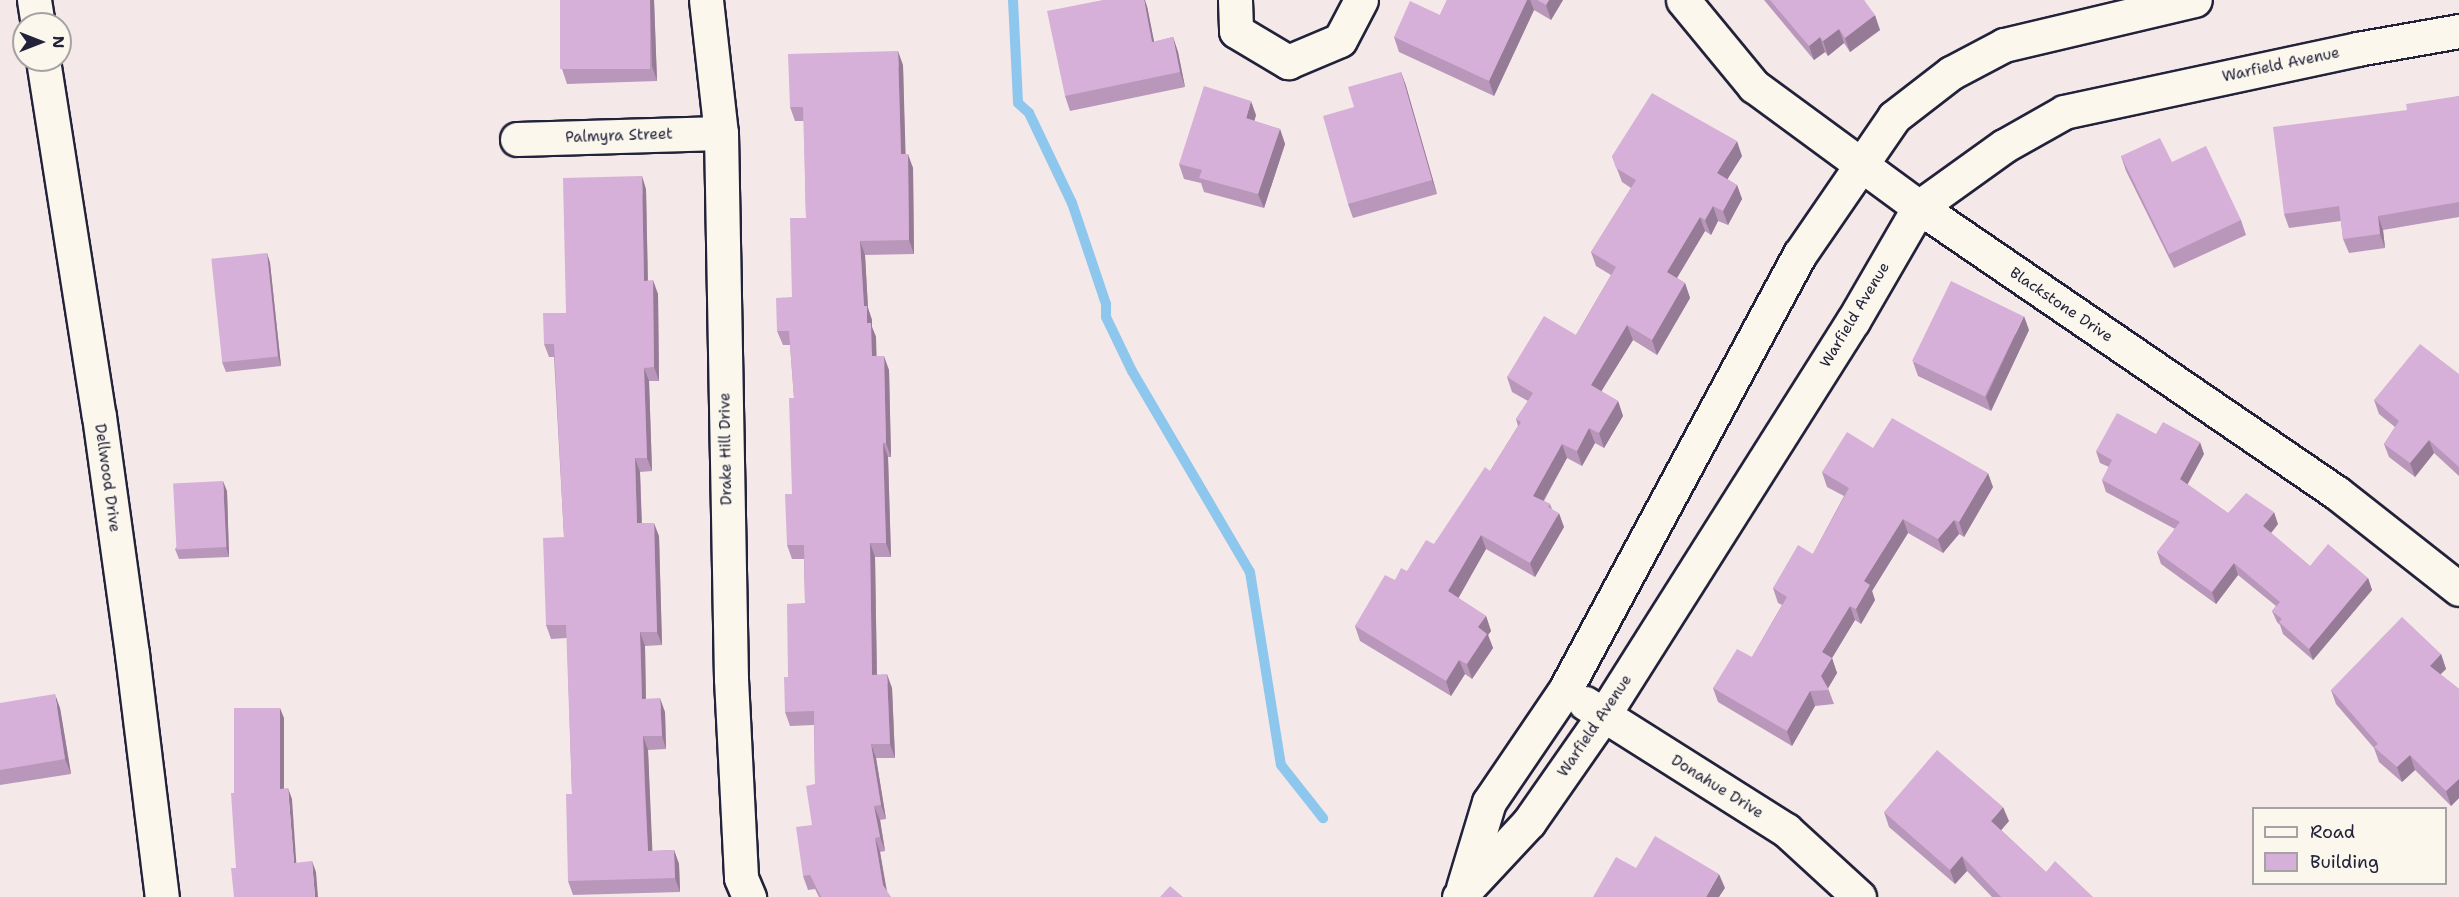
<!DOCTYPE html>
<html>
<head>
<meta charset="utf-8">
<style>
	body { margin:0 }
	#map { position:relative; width:2459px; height:897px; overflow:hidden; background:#f4e9e8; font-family:"Shantell Sans",sans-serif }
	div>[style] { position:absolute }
	.stream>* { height:10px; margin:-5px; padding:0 5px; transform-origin:5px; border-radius:5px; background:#8ec7ed }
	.roads { filter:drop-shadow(2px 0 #22223b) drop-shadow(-2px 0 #22223b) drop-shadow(0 2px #22223b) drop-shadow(0 -2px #22223b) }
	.minor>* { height:33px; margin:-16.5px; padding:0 16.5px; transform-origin:16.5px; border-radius:16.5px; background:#fbf7ec }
	.wall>* { inset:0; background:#b897ba }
	.shaded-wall>* { inset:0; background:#967b97 }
	.building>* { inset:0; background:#d6b0d8; transform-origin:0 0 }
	span { translate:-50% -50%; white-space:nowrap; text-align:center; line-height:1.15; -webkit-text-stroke:4.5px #fbf7ec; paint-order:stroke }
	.street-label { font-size:15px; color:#22223b }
	.legend { position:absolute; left:2252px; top:807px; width:195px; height:78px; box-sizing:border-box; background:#fbf7ec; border:2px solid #a4a2a5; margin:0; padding:8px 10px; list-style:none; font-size:18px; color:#22223b }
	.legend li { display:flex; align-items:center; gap:12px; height:30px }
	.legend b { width:30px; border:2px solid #a4a2a5 }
	.north { position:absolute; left:12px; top:12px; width:60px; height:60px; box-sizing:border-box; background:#fbf7ec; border:2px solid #a4a2a5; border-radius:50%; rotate:90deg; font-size:16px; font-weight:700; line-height:24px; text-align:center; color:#22223b }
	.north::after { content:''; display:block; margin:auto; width:21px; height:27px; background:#22223b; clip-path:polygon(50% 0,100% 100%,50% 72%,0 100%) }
</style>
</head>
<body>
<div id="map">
	<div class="stream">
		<i style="left:1013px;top:0;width:103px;rotate:87.2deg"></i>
		<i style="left:1018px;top:103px;width:15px;rotate:42deg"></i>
		<i style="left:1029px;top:113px;width:100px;rotate:64.5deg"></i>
		<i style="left:1072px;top:203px;width:107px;rotate:71.4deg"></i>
		<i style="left:1106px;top:304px;width:13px;rotate:90deg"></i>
		<i style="left:1106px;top:317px;width:60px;rotate:64.3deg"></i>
		<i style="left:1132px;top:371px;width:233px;rotate:59.6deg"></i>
		<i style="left:1250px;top:572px;width:195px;rotate:80.9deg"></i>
		<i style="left:1281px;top:765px;width:68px;rotate:51.6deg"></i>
	</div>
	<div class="roads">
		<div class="minor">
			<i style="left:34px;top:0;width:24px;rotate:81deg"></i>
			<i style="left:706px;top:0;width:134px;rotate:83.6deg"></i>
			<i style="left:721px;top:133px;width:546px;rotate:88.95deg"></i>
			<i style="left:731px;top:679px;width:199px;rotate:87.1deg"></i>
			<i style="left:741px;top:878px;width:21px;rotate:67deg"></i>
			<i style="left:1235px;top:0;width:31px;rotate:88deg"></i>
			<i style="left:1236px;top:31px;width:61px;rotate:30.8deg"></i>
			<i style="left:1288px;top:62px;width:56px;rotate:-22.9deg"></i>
			<i style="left:1340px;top:40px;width:45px;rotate:-62.3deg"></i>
			<i style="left:1683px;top:0;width:112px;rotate:50.5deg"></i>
			<i style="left:1754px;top:86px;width:205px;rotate:36.3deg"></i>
			<i style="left:1919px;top:207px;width:506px;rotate:34.38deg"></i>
			<i style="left:2337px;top:493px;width:155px;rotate:38.2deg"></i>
			<i style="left:43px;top:60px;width:360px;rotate:81.1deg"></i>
			<i style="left:99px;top:416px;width:240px;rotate:82.1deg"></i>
			<i style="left:132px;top:654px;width:245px;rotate:83deg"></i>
			<i style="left:517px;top:139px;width:204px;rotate:-1.7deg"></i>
			<i style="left:1585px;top:703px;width:238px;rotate:32.3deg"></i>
			<i style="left:1786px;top:830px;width:99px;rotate:42.5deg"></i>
			<i style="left:1463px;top:888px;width:90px;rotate:-73.2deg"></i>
			<i style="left:1489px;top:802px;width:135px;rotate:-55.8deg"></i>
			<i style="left:1565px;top:690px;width:495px;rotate:-61.7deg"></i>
			<i style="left:1800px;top:254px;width:166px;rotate:-55.5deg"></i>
			<i style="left:1894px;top:117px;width:72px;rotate:-37.7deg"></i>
			<i style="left:1951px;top:73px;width:60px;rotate:-27.8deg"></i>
			<i style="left:2004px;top:45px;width:196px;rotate:-13.3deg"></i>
			<i style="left:1459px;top:897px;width:103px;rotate:-47deg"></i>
			<i style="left:1529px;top:822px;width:129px;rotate:-55.1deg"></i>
			<i style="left:1603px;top:716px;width:467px;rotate:-57.7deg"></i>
			<i style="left:1853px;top:321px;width:132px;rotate:-59.9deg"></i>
			<i style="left:1919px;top:207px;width:105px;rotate:-35.7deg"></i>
			<i style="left:2004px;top:146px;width:69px;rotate:-29.5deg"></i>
			<i style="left:2064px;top:112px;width:300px;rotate:-12.1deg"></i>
			<i style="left:2357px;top:49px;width:104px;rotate:-10deg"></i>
		</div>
	</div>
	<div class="wall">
		<i style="clip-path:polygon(654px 0,657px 81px,567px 84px,562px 69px)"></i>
		<i style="clip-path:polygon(1447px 0,1563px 0,1551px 20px,1534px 10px,1494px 96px,1399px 52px,1394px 37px,1440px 15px)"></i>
		<i style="clip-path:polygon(1764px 0,1864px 0,1880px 30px,1850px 52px,1844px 43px,1828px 56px,1825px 52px,1814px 60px)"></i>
		<i style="clip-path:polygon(1147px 6px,1154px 42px,1173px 37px,1178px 52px,1185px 87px,1070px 111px,1065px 96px)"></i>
		<i style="clip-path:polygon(903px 65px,905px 154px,913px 168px,914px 254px,865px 255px,868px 308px,872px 320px,872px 327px,876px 337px,876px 356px,889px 370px,891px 457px,888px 457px,891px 557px,875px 557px,877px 674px,892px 688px,895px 758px,876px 758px,886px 819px,880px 820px,885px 851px,880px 852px,886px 891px,891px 897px,819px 897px,815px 889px,808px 890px,803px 876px,812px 825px,815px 784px,814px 725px,790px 726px,785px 712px,788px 677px,805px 603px,804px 559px,792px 559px,787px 545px,792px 494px,794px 398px,790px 345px,783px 345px,777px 331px,792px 297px,806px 218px,804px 121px,795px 121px,790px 107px)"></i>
		<i style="clip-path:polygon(1401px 72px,1406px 86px,1437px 194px,1353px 218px,1348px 204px,1354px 107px)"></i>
		<i style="clip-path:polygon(2459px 96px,2459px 217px,2383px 230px,2385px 248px,2349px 253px,2343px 239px,2341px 221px,2289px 228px,2284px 214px,2407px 110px)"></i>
		<i style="clip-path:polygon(1256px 115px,1254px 121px,1280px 129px,1285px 144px,1264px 208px,1204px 192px,1201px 183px,1184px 179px,1179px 164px)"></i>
		<i style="clip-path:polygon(1612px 156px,1742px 156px,1727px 179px,1737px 185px,1742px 199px,1728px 225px,1718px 221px,1711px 235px,1705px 231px,1677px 278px,1685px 283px,1690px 298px,1657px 355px,1633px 340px,1601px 391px,1618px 401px,1623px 416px,1604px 448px,1595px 443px,1582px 466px,1567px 458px,1544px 501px,1550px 504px,1552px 509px,1564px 527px,1535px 577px,1486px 549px,1458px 598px,1486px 616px,1491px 631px,1488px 635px,1493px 648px,1472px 679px,1465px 674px,1451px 696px,1360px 641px,1355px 626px,1395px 580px,1407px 571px,1434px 544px,1490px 471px,1518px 426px,1516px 419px,1528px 401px,1512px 392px,1507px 377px,1576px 335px,1611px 275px,1596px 266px,1591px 252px,1631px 188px,1622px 182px)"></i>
		<i style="clip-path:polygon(2121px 156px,2172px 162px,2241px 220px,2246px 235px,2174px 268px,2126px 171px)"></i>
		<i style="clip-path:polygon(646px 189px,648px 280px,658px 294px,659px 381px,649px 381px,652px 471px,640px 472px,642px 523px,659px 536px,662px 645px,645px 646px,646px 699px,665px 712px,666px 749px,648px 750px,650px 805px,652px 851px,674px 850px,679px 864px,680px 892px,573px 895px,568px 881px,572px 794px,567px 638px,551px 639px,546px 625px,564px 537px,554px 357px,549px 357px,544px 344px,566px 313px)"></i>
		<i style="clip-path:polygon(267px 253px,270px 263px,281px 366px,226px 372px,222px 362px)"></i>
		<i style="clip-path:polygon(2029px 330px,1991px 411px,1918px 376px,1913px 362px)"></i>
		<i style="clip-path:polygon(2459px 374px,2459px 476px,2434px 453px,2415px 477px,2389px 457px,2384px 444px,2395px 427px,2379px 414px,2374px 400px)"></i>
		<i style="clip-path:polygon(2156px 434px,2204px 454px,2187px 484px,2228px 513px,2278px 524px,2271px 533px,2310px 566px,2368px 578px,2372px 590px,2313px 660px,2283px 634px,2280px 625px,2277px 622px,2272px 611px,2276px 606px,2238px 575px,2216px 604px,2161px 564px,2157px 552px,2175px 529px,2106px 492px,2102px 480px,2109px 467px,2100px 463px,2096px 451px)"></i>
		<i style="clip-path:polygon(1873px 448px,1993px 487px,1964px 537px,1959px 534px,1943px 553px,1908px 533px,1872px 591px,1875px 600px,1861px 624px,1855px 620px,1832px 658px,1837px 673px,1828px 688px,1834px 704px,1815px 706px,1792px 746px,1718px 702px,1713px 688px,1752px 657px,1782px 605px,1778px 603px,1773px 588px,1813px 554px,1844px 496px,1827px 487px,1822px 472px)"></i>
		<i style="clip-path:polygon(227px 491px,229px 557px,179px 559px,175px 549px)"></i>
		<i style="clip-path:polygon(2441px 654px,2446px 669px,2440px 674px,2459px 689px,2459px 798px,2451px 806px,2415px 770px,2402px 782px,2379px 762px,2374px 748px,2336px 704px,2331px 690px)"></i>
		<i style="clip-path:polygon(0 703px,60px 708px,71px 774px,0 785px)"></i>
		<i style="clip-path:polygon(1884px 812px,2009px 821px,2001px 830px,2046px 872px,2093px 897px,1992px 897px,1967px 871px,1955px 884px,1889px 827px)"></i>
	</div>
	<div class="shaded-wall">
		<i style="clip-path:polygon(650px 0,654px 0,657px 81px,652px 66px)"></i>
		<i style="clip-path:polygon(1144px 0,1145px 0,1147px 6px,1157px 56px,1152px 42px)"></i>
		<i style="clip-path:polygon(1527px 0,1530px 0,1534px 10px,1494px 96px,1489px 81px)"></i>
		<i style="clip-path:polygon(1549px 0,1563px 0,1551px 20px,1546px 5px)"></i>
		<i style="clip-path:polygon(1875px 15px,1880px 30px,1850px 52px,1845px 38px)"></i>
		<i style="clip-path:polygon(1839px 29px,1844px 43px,1828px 56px,1823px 41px)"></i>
		<i style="clip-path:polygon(1173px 37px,1178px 52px,1185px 87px,1180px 72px)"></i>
		<i style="clip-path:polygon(1820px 37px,1825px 52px,1814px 60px,1809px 46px)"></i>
		<i style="clip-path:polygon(898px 51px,903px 65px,906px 168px,901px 154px)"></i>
		<i style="clip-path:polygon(1401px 72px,1406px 86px,1437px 194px,1432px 180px)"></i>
		<i style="clip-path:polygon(1251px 101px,1256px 115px,1251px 133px,1246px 118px)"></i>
		<i style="clip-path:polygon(1280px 129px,1285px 144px,1264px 208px,1258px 194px)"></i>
		<i style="clip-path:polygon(1737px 141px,1742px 156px,1722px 188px,1717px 173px)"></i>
		<i style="clip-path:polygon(908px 154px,913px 168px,914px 254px,909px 240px)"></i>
		<i style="clip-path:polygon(642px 176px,646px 189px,648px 294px,644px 281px)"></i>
		<i style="clip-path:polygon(1737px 185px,1742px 199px,1728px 225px,1723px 211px)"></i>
		<i style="clip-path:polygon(1713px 206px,1718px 221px,1711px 235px,1705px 220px)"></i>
		<i style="clip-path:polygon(2378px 216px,2383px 230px,2385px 248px,2380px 234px)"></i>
		<i style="clip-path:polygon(1700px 217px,1705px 231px,1672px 286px,1667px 272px)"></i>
		<i style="clip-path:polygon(860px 241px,865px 255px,868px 308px,872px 320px,872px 327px,876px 337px,877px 370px,872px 356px,864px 306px)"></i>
		<i style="clip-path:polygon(267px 253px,270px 263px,281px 366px,278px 356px)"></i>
		<i style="clip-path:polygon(653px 280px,658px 294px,659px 381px,654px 367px)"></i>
		<i style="clip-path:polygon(1685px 283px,1690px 298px,1657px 355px,1652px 340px)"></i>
		<i style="clip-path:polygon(2024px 316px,2029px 330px,1991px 411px,1986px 397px)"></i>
		<i style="clip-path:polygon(1627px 325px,1633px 340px,1596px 400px,1591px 385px)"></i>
		<i style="clip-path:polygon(884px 356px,889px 370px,891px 457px,886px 443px)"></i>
		<i style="clip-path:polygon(644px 368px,649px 381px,652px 471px,647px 458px)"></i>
		<i style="clip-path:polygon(1618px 401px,1623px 416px,1604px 448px,1599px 433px)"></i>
		<i style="clip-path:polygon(1589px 428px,1595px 443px,1582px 466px,1577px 451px)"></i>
		<i style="clip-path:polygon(2429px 440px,2434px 453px,2415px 477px,2410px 463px)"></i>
		<i style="clip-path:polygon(2200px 442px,2204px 454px,2184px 491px,2180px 479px)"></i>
		<i style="clip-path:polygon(883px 443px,888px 457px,891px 557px,886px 543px)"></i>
		<i style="clip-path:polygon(1562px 444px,1567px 458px,1538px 510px,1533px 496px)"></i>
		<i style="clip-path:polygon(635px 458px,640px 472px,642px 537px,637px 523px)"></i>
		<i style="clip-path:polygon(1988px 473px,1993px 487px,1964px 537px,1959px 522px)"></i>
		<i style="clip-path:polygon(223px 481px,227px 491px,229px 557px,226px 547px)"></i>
		<i style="clip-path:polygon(2274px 512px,2278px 524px,2267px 538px,2263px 526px)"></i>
		<i style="clip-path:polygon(1559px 513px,1564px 527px,1535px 577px,1530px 563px)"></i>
		<i style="clip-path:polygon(1903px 519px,1908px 533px,1872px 591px,1875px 600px,1861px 624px,1856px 609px,1864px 581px)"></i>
		<i style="clip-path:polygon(1954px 520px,1959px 534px,1943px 553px,1938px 539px)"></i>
		<i style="clip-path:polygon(654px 523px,659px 536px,662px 645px,657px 632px)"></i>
		<i style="clip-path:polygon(1481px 535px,1486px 549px,1454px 606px,1448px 591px)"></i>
		<i style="clip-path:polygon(870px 543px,875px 557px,877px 688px,872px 675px)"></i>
		<i style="clip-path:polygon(2234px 563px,2238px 575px,2216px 604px,2212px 592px)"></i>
		<i style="clip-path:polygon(2368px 578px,2372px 590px,2313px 660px,2309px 649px)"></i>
		<i style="clip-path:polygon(1850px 606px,1855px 620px,1832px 658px,1837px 673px,1827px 690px,1821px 676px,1822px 652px)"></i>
		<i style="clip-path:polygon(1486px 616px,1491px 631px,1488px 635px,1493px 648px,1472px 679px,1467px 664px,1478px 627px)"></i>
		<i style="clip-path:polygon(640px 632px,645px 646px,646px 712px,642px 699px)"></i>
		<i style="clip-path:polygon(2441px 654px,2446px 669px,2435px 680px,2430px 666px)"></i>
		<i style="clip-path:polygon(1459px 660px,1465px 674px,1451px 696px,1446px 681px)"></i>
		<i style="clip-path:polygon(887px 674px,892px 688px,895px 758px,890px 744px)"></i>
		<i style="clip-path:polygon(1810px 691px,1815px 706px,1792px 746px,1787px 731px)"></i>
		<i style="clip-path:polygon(55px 694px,60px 708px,71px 774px,65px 759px)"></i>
		<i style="clip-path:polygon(660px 698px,665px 712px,666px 749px,662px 736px)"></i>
		<i style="clip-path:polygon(280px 708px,284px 718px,284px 799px,280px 789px)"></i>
		<i style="clip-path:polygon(643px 736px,648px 750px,653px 864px,648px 851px)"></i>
		<i style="clip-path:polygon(871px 744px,876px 758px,886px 819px,881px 805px)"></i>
		<i style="clip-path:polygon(2410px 755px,2415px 770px,2402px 782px,2397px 767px)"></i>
		<i style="clip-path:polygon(2459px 779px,2459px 798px,2451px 806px,2446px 791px)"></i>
		<i style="clip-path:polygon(288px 788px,292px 799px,297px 873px,294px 863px)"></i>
		<i style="clip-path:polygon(874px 806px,880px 820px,885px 851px,880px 837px)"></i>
		<i style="clip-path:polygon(2003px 807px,2009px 821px,1997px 835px,1991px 821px)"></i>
		<i style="clip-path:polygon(875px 838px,880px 852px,888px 897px,883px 885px)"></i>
		<i style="clip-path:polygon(674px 850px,679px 864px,680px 892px,675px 878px)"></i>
		<i style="clip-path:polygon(1962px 856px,1967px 871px,1955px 884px,1950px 870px)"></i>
		<i style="clip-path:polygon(312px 861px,316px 872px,318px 897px,315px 897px)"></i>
		<i style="clip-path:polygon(1719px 874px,1725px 888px,1719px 897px,1706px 897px)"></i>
	</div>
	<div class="building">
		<i style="left:560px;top:0;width:90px;height:69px"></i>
		<i style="clip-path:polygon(1103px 0,1144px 0,1152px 42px,1173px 37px,1180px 72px,1065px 96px,1047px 11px)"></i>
		<i style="clip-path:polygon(1447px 0,1527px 0,1489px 81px,1394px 37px,1410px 1px,1440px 15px)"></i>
		<i style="clip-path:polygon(1537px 0,1549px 0,1546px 5px)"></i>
		<i style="clip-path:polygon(1770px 0,1864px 0,1875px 15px,1845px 38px,1839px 29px,1823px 41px,1820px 37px,1809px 46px)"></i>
		<i style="clip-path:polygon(898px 51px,901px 154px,908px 154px,909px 240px,860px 241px,864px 306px,867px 306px,867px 323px,871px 323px,872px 356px,884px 356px,886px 443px,883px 443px,886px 543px,870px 543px,872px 675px,887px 674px,890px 744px,871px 744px,881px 805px,874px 806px,880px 837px,875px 838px,883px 885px,891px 897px,821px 897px,810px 875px,803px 876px,796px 827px,812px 825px,806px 786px,815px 784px,814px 711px,785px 712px,784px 677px,788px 677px,787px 604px,805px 603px,804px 545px,787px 545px,785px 494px,792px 494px,789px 398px,794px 398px,789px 331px,777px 331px,776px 298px,792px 297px,790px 218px,806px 218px,803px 107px,790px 107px,788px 54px)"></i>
		<i style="clip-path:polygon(1401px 72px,1432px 180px,1348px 204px,1323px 116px,1354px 107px,1348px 87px)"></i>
		<i style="clip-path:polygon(1204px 86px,1251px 101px,1246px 118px,1280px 129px,1258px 194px,1199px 178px,1202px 170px,1179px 164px)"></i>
		<i style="clip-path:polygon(1652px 93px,1737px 141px,1717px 173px,1737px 185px,1723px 211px,1713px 206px,1705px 220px,1700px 217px,1667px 272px,1685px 283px,1652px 340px,1627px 325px,1591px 385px,1618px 401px,1599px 433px,1589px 428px,1577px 451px,1562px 444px,1533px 496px,1550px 504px,1548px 507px,1559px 513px,1530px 563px,1481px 535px,1448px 591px,1486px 616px,1478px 627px,1487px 634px,1467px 664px,1459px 660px,1446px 681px,1355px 626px,1385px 575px,1395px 580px,1401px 568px,1407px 571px,1426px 540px,1434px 544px,1485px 467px,1490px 471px,1521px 422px,1516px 419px,1533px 393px,1507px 377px,1544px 316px,1576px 335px,1616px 267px,1591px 252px,1636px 180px,1616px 168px,1612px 156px)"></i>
		<i style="clip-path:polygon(2459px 96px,2459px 202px,2378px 216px,2380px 234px,2343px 239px,2339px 206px,2284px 214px,2273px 127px,2407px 110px,2406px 104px)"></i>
		<i style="clip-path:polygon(2160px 138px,2172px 162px,2206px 146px,2241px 220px,2169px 254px,2121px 156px)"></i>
		<i style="clip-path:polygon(642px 176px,644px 281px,653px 280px,654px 367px,644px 368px,647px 458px,635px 458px,637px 523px,654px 523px,657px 632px,640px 632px,642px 699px,660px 698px,662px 736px,643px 736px,645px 792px,648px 851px,674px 850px,675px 878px,568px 881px,566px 794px,572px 794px,566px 625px,546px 625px,543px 538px,564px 537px,554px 344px,544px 344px,543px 313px,566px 313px,563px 178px)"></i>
		<i style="left:267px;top:253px;width:104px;height:56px;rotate:84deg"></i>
		<i style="left:1951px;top:281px;width:81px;height:89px;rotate:26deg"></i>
		<i style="clip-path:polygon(2420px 344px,2459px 374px,2459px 467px,2429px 440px,2410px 463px,2384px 444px,2399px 421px,2374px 400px)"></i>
		<i style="clip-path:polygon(2117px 413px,2156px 434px,2163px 422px,2200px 442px,2180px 479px,2228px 513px,2246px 493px,2274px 512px,2263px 526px,2310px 566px,2328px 544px,2368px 578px,2309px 649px,2279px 622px,2282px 619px,2272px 611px,2280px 602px,2234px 563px,2212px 592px,2157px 552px,2180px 522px,2102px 480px,2112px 460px,2096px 451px)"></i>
		<i style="clip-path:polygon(1892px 418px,1988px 473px,1959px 522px,1954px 520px,1938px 539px,1903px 519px,1864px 581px,1870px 585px,1856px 609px,1850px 606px,1822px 652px,1832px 658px,1821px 676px,1829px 690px,1810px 691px,1787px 731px,1713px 688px,1737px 649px,1752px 657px,1787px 597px,1773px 588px,1798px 545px,1813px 554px,1849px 488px,1822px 472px,1847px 432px,1873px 448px)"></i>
		<i style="left:223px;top:481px;width:66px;height:50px;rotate:87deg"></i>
		<i style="clip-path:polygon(2402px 617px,2441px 654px,2430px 666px,2459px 689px,2459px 779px,2446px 791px,2410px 755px,2397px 767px,2374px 747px,2378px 744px,2331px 690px)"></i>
		<i style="clip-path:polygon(55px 694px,65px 759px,0 770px,0 703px)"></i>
		<i style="clip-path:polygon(234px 708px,280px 708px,280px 789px,288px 788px,294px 863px,312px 861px,315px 897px,234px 897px,231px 868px,236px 868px,231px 793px,234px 793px)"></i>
		<i style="clip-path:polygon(1937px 750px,2003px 807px,1991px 821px,2046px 872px,2055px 861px,2093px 897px,2001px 897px,1962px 856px,1950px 870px,1884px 812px)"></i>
		<i style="clip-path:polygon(1655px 836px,1719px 874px,1706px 897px,1593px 897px,1616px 857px,1636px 868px)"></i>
		<i style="clip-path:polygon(1170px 886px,1183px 897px,1160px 897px)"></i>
	</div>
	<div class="street-label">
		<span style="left:2281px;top:65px;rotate:-12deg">Warfield Avenue</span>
		<span style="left:619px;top:136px;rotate:-2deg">Palmyra Street</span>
		<span style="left:2061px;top:305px;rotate:34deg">Blackstone Drive</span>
		<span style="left:1855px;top:315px;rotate:-59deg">Warfield Avenue</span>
		<span style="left:726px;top:449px;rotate:-91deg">Drake Hill Drive</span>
		<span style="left:107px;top:478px;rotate:82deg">Dellwood Drive</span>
		<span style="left:1595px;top:726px;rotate:-56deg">Warfield Avenue</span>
		<span style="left:1717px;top:787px;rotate:32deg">Donahue Drive</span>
	</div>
	<ul class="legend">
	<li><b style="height:8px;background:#fbf7ec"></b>Road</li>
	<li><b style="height:16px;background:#d6b0d8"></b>Building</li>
	</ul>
	<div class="north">N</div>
</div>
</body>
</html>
